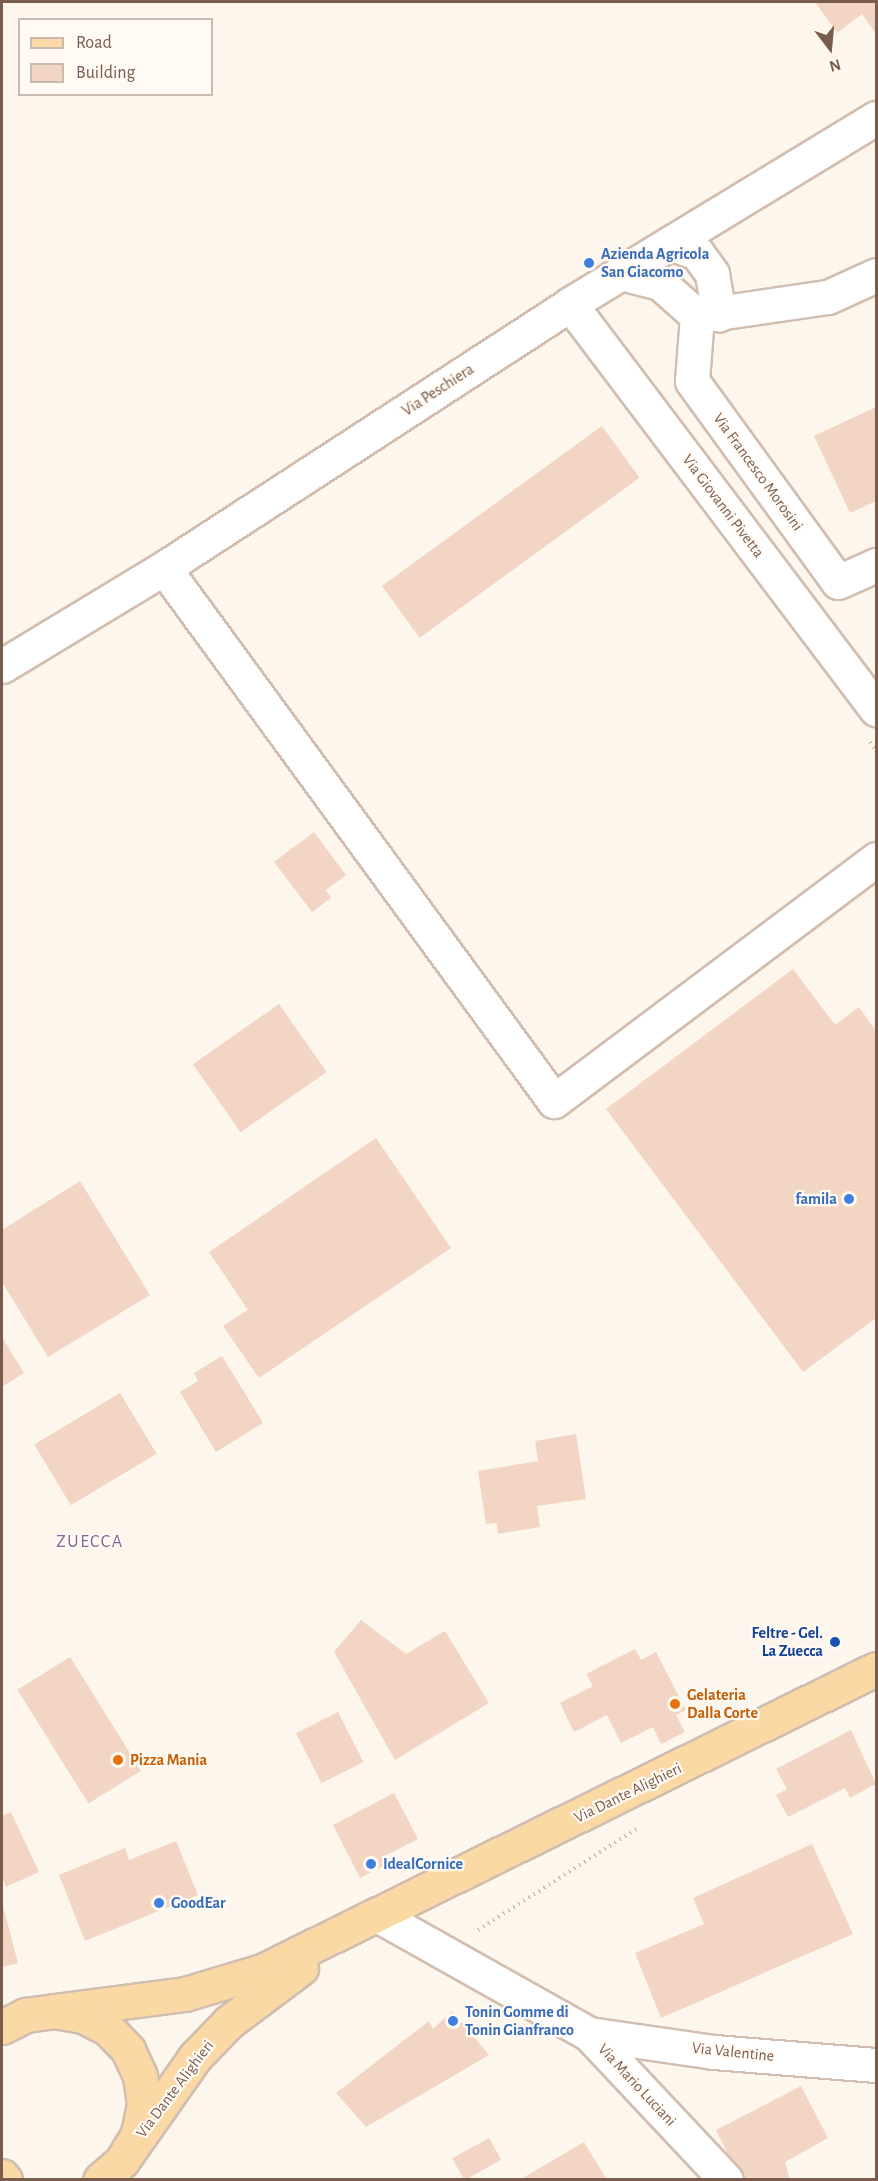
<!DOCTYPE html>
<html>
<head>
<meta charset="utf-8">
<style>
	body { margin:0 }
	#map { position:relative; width:878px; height:2181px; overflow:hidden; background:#fdf6ec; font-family:"Alegreya Sans",sans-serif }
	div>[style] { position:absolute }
	.building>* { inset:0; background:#f3d5c3; transform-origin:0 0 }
	.path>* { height:4px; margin-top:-2px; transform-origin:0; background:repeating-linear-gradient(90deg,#d9b8a5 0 1.5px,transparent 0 6px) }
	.roads { filter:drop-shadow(2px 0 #d1beb0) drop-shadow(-2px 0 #d1beb0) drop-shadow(0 2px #d1beb0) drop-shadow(0 -2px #d1beb0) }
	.street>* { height:33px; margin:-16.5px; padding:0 16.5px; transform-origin:16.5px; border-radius:16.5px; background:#fff }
	.primary>* { height:33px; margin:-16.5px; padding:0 16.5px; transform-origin:16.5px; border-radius:16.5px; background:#fbd9a5 }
	.dots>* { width:16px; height:16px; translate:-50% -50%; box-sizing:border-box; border:3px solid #fffaf3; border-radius:50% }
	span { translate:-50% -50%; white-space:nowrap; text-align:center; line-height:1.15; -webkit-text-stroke:4.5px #fffaf3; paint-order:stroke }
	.shop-label { font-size:16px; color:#366cbe; font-weight:700 }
	.left { translate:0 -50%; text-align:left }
	.right { translate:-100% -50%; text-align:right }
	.street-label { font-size:16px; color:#7a5c4d }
	.transit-label { font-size:16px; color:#164399; font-weight:700 }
	.food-label { font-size:16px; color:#c56008; font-weight:700 }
	.neighbourhood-label { font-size:18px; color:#846695; letter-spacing:1.5px }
	.frame { position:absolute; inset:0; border:3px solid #7a5c4d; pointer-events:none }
	.legend { position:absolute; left:18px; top:18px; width:195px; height:78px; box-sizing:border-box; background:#fffaf3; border:2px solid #cabbb1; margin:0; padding:8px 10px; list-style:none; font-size:18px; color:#7a5c4d }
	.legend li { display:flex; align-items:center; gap:12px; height:30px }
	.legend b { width:30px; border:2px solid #cabbb1 }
	.north { position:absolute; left:800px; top:18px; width:60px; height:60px; -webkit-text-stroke:4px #fffaf3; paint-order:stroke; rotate:164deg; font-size:16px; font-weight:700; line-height:24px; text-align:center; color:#7a5c4d }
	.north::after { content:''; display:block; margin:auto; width:21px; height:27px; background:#7a5c4d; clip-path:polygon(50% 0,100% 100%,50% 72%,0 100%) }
</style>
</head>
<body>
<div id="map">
	<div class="building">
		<i style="clip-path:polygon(815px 2px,876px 2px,876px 34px,862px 14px,837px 33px)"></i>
		<i style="clip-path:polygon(876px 407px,876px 501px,850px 513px,814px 436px)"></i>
		<i style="left:602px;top:426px;width:64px;height:272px;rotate:54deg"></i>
		<i style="clip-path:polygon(314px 832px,346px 875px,326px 890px,331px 898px,312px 912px,274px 862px)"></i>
		<i style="clip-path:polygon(793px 969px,835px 1025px,859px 1007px,876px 1031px,876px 1318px,803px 1372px,606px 1109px)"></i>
		<i style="left:279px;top:1004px;width:83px;height:105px;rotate:55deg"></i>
		<i style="clip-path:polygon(376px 1138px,451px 1248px,259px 1378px,223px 1326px,248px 1310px,209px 1252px)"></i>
		<i style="clip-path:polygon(80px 1181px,150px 1295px,48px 1357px,2px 1282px,2px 1230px)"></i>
		<i style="clip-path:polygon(2px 1337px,24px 1373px,2px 1387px)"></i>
		<i style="clip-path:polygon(222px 1356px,263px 1423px,216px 1452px,180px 1392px,198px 1381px,194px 1373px)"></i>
		<i style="left:120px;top:1393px;width:71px;height:100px;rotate:59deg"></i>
		<i style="clip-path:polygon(576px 1434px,586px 1499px,537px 1506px,540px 1527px,498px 1534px,497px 1523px,486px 1524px,478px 1471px,538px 1461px,535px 1441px)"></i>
		<i style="clip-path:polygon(361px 1620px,406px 1654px,445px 1631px,489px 1703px,395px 1760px,334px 1652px)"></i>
		<i style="clip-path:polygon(635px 1649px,641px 1660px,656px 1652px,686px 1710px,676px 1715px,685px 1732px,661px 1744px,653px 1727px,621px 1743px,607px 1715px,574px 1732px,560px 1703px,593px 1686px,586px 1674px)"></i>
		<i style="left:70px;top:1657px;width:134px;height:62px;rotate:58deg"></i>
		<i style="left:338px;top:1712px;width:56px;height:47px;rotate:63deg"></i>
		<i style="clip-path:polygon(851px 1730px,876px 1784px,850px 1798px,845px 1788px,788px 1817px,776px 1795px,787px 1789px,776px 1769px)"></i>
		<i style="clip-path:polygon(394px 1793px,418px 1839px,385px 1856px,389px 1863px,360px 1878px,333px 1825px)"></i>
		<i style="clip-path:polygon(11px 1812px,39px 1872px,6px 1887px,2px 1877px,2px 1816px)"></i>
		<i style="clip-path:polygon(176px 1841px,198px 1895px,85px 1941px,59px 1875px,125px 1848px,129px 1860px)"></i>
		<i style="clip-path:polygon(812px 1844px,853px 1934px,661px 2018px,635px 1953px,704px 1924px,693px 1898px)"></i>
		<i style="clip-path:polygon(2px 1902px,18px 1963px,2px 1967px)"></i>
		<i style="clip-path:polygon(452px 2011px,489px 2055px,366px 2127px,336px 2093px,429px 2021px,433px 2029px)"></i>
		<i style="clip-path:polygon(801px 2086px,828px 2138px,785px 2162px,790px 2180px,741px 2180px,716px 2130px)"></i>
		<i style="left:489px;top:2138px;width:25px;height:42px;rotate:61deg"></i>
		<i style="clip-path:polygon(584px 2142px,607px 2180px,521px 2180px,526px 2176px)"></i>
	</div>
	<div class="path">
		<i style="left:870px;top:742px;width:11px;rotate:56deg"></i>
		<i style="left:478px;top:1930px;width:188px;rotate:-32.6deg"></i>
	</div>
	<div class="roads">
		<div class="street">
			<i style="left:670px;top:243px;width:29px;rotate:20deg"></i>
			<i style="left:697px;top:253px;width:26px;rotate:54deg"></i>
			<i style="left:712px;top:274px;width:41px;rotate:80.1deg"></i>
			<i style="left:621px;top:273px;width:40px;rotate:14.4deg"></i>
			<i style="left:660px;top:283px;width:50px;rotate:41.7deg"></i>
			<i style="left:697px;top:316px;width:132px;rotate:-8.3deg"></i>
			<i style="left:828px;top:297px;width:53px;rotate:-24.6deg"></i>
			<i style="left:570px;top:304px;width:508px;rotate:52.93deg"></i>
			<i style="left:697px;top:316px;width:65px;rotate:94.4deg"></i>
			<i style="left:692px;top:381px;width:248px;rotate:54deg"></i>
			<i style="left:838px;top:582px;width:42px;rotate:-24.1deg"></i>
			<i style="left:164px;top:568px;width:660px;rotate:53.81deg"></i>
			<i style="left:554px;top:1101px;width:403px;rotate:-36.9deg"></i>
			<i style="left:2px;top:666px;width:189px;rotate:-31.2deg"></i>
			<i style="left:164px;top:568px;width:484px;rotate:-33deg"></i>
			<i style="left:570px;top:304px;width:358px;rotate:-31.3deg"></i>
			<i style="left:379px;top:1916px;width:241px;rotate:29.3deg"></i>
			<i style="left:589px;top:2034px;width:200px;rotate:46.8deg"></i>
			<i style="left:589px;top:2034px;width:126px;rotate:8.2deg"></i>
			<i style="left:714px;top:2052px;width:163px;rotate:4.6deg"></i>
		</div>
		<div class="primary">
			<i style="left:54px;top:2011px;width:132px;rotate:-7.4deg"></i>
			<i style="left:185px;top:1994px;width:80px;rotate:-16.6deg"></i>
			<i style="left:262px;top:1971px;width:684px;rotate:-26.19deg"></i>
			<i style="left:2px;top:2027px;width:27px;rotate:-27deg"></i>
			<i style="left:26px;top:2015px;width:28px;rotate:-8deg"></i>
			<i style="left:54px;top:2011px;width:29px;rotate:10deg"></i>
			<i style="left:83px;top:2016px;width:28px;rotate:27deg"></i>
			<i style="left:108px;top:2029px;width:29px;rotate:46deg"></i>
			<i style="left:128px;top:2050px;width:29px;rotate:65deg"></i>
			<i style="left:140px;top:2076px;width:29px;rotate:82deg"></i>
			<i style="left:144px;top:2105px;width:30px;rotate:102deg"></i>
			<i style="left:138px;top:2134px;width:31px;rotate:121deg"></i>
			<i style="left:122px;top:2161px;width:29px;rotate:139deg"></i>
			<i style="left:122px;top:2161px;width:127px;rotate:-54.9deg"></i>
			<i style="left:195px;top:2057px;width:49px;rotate:-45.8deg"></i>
			<i style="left:229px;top:2022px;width:90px;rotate:-36.9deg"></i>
			<i style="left:2px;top:2176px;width:5px;rotate:53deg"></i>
		</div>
	</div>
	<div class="dots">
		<i style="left:589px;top:263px;background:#3f7fe0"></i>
		<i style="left:849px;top:1199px;background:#3f7fe0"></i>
		<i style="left:835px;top:1642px;background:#1a4fb4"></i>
		<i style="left:675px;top:1704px;background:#e8710a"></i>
		<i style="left:118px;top:1760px;background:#e8710a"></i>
		<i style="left:371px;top:1864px;background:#3f7fe0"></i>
		<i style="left:159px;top:1903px;background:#3f7fe0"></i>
		<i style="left:453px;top:2021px;background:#3f7fe0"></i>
	</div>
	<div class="shop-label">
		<span class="left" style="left:601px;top:263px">Azienda Agricola<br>San Giacomo</span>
		<span class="right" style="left:837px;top:1199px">famila</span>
		<span class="left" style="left:383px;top:1864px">IdealCornice</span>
		<span class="left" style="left:171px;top:1903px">GoodEar</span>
		<span class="left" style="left:465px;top:2021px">Tonin Gomme di<br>Tonin Gianfranco</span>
	</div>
	<div class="street-label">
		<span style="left:438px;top:390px;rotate:-33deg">Via Peschiera</span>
		<span style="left:758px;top:472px;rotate:54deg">Via Francesco Morosini</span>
		<span style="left:723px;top:506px;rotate:53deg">Via Giovanni Pivetta</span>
		<span style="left:628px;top:1793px;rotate:-26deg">Via Dante Alighieri</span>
		<span style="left:733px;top:2052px;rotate:6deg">Via Valentine</span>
		<span style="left:637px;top:2085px;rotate:47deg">Via Mario Luciani</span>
		<span style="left:175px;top:2089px;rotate:-53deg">Via Dante Alighieri</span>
	</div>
	<div class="transit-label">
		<span class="right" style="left:823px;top:1642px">Feltre - Gel.<br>La Zuecca</span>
	</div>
	<div class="food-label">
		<span class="left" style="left:687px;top:1704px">Gelateria<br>Dalla Corte</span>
		<span class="left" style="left:130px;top:1760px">Pizza Mania</span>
	</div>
	<div class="neighbourhood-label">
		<span style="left:90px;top:1542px">ZUECCA</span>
	</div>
	<div class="frame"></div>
	<ul class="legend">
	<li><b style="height:8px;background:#fbd9a5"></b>Road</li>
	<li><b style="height:16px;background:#f3d5c3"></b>Building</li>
	</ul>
	<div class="north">N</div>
</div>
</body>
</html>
